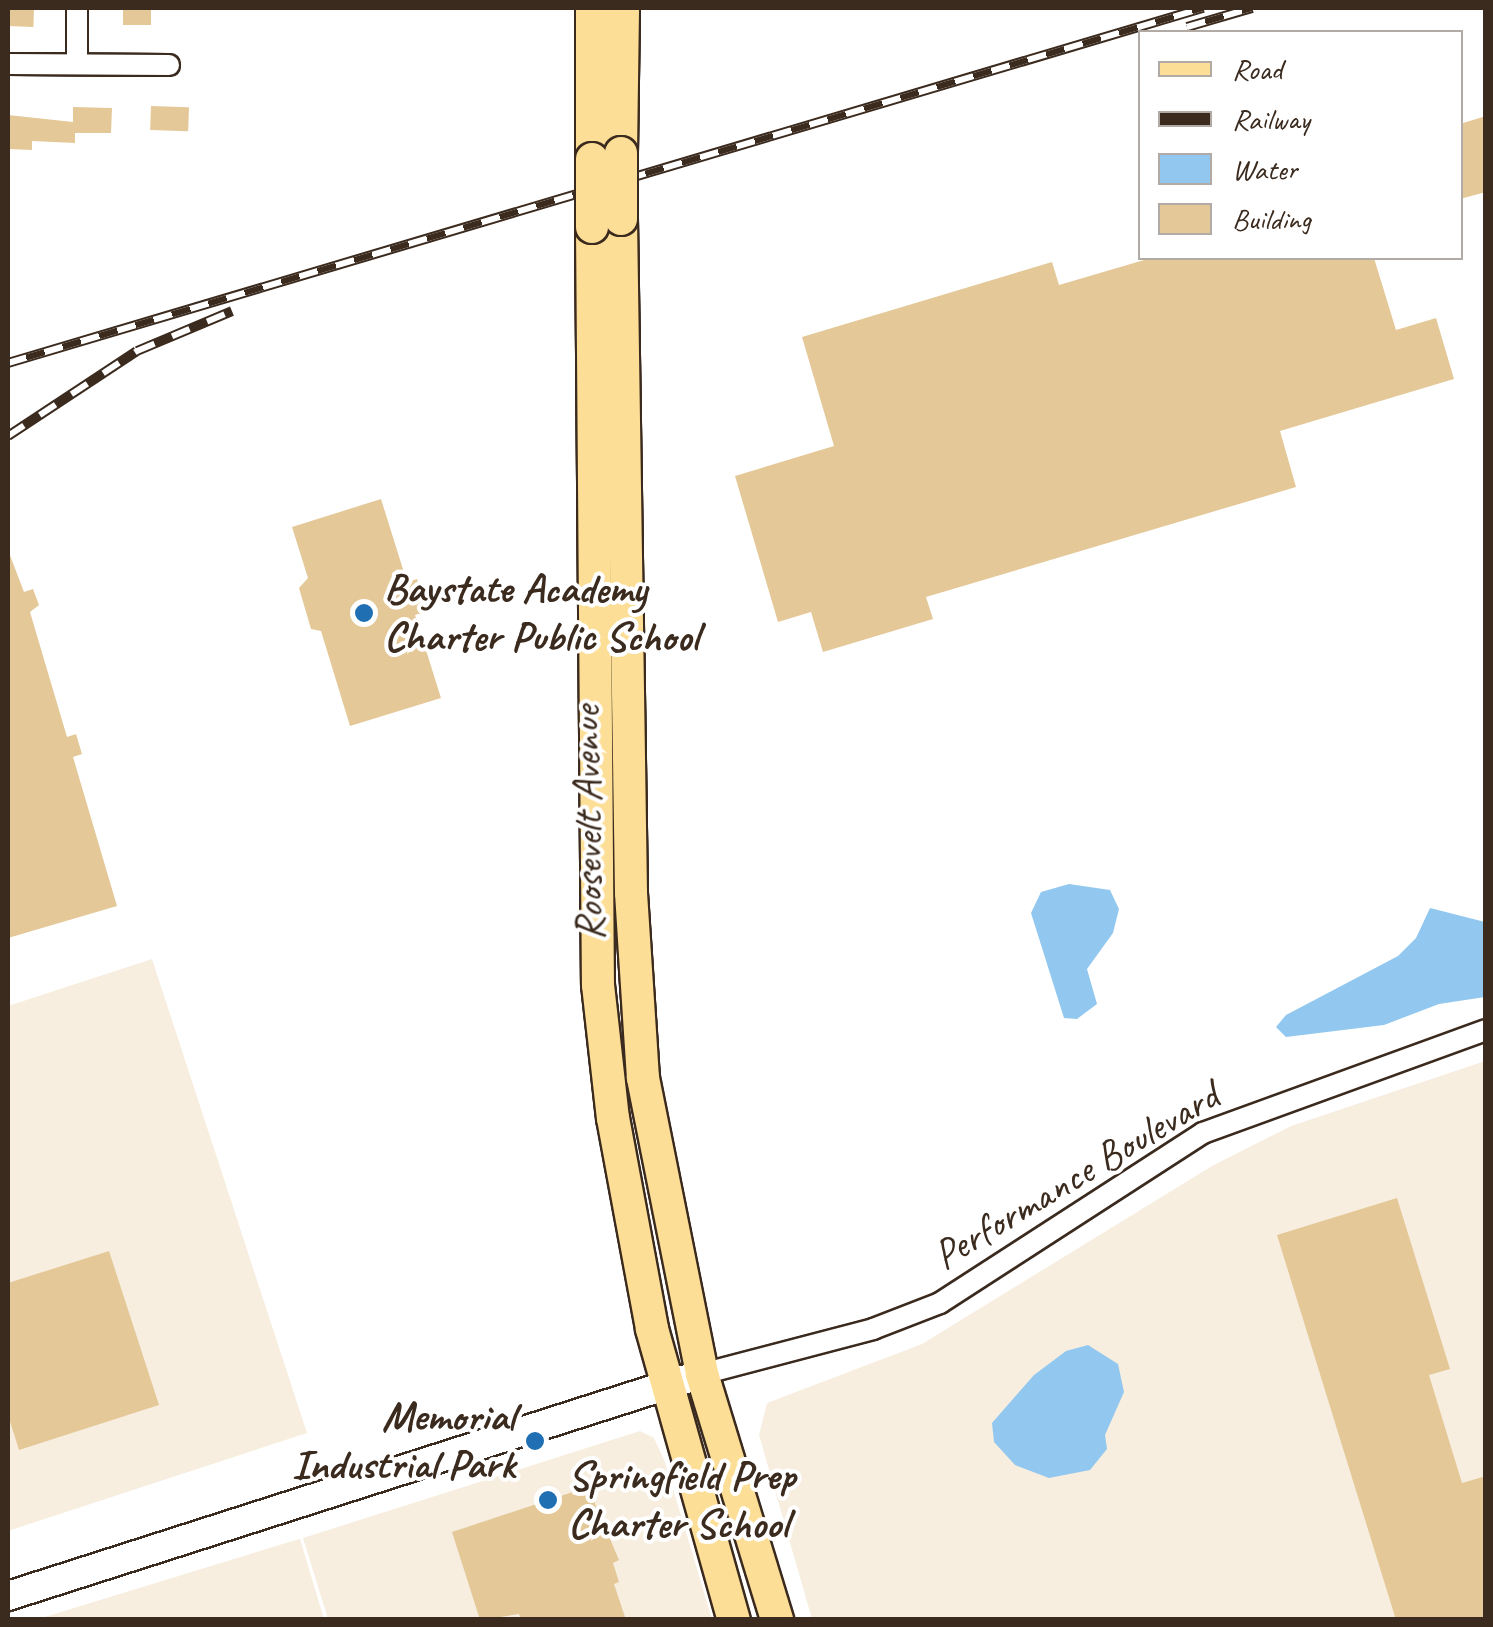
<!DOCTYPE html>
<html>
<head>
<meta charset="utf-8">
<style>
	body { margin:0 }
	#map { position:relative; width:1493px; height:1627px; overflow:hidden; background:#fff; font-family:Caveat,sans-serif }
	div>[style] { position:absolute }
	.built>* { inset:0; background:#f7eee0 }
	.water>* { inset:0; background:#92c8f0 }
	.building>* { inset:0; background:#e4c898; transform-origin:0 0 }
	.roads { filter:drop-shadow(2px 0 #3b2a1e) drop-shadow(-2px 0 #3b2a1e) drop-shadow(0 2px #3b2a1e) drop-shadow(0 -2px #3b2a1e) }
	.street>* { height:20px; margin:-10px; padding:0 10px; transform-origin:10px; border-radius:10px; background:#fff }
	.secondary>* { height:28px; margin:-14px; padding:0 14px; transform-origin:14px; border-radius:14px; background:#fff }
	.primary>* { height:32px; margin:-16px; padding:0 16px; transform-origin:16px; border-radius:16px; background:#fdde96 }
	.rail>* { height:10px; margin-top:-5px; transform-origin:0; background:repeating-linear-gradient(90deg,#fff 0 19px,#3b2a1e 0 38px); box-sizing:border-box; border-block:2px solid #3b2a1e }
	.bridges { filter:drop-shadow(2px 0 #3b2a1e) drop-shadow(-2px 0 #3b2a1e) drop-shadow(0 2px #3b2a1e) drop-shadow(0 -2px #3b2a1e) }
	.primary-bridge>* { height:32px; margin:-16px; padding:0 16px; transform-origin:16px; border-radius:16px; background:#fdde96 }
	.dots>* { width:28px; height:28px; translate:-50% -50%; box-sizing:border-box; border:5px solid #fff; border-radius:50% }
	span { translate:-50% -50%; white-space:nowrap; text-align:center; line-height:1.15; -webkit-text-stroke:8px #fff; paint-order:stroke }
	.poi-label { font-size:42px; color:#3b2a1e; font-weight:700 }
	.left { translate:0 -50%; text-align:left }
	.right { translate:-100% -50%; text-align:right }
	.street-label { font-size:42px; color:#3b2a1e }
	.frame { position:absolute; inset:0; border:10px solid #3b2a1e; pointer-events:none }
	.legend { position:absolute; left:1138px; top:30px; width:325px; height:230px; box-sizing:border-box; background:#fff; border:2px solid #b1aaa5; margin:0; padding:12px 18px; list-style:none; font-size:30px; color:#3b2a1e }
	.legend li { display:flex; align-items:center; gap:20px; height:50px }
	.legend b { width:50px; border:2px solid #b1aaa5 }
</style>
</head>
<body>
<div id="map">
	<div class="built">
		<i style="clip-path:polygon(152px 959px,307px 1433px,8px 1531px,8px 1006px)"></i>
		<i style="clip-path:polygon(1485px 1061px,1485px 1619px,812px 1619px,759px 1435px,767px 1403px,922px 1344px,1212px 1166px,1291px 1126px)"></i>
		<i style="clip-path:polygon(640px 1431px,654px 1438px,665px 1462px,712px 1619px,328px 1619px,303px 1538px)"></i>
		<i style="clip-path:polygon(300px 1539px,324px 1619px,38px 1619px,299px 1539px)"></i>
	</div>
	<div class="water">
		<i style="clip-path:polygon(1069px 884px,1110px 890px,1119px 909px,1113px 933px,1087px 969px,1097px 1004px,1077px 1019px,1064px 1018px,1031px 913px,1041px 892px)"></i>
		<i style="clip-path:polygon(1430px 908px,1485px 922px,1485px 997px,1439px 1004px,1384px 1025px,1286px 1037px,1276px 1027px,1286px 1015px,1398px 956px,1416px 938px)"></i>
		<i style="clip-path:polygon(1088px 1345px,1118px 1364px,1124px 1392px,1105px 1435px,1107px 1449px,1090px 1470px,1049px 1478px,1015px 1465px,994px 1442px,992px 1423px,1034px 1375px,1066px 1351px)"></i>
	</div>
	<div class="building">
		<i style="left:8px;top:8px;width:26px;height:18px;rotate:2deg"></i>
		<i style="left:151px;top:8px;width:17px;height:28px;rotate:90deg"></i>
		<i style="left:151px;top:106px;width:38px;height:24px;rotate:2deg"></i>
		<i style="clip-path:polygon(73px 107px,112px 108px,111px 133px,75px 133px,75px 143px,32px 141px,32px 150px,8px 149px,8px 115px,73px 122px)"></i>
		<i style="clip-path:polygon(1486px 116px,1486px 192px,1460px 199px,1460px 124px)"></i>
		<i style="clip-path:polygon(1151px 258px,1374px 258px,1396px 330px,1436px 318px,1454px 379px,1280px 431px,1296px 487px,926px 597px,933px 619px,823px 652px,811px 612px,778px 622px,735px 476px,834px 446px,802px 337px,1052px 262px,1059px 285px)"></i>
		<i style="clip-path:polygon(381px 499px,407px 582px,417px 579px,427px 611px,415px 615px,441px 698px,350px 726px,321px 631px,311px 629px,299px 588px,308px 578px,292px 527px)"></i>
		<i style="clip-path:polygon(8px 550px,24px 592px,33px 589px,39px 605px,30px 612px,67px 737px,76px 734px,82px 754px,73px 757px,117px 906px,8px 938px)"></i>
		<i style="clip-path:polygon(1397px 1198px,1450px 1369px,1429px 1375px,1462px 1483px,1486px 1476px,1486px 1620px,1396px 1620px,1277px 1235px)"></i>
		<i style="clip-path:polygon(109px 1251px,159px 1405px,19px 1450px,8px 1415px,8px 1283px)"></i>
		<i style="clip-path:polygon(588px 1487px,619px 1560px,613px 1563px,619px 1582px,614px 1584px,626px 1620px,521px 1620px,519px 1614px,480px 1620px,452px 1532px)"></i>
	</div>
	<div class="roads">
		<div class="street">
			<i style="left:8px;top:64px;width:161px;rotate:0.4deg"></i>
			<i style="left:77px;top:64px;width:56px;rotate:-90deg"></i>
			<i style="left:702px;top:1374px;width:177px;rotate:-14.7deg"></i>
			<i style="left:873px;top:1329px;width:72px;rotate:-21.2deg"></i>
			<i style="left:940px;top:1303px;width:313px;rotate:-32.9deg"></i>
			<i style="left:1203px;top:1133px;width:301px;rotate:-20deg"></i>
		</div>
		<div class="secondary">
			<i style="left:8px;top:1596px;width:729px;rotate:-17.74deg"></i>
		</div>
		<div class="primary">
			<i style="left:592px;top:8px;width:151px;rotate:90deg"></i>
			<i style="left:621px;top:153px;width:145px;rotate:-89.2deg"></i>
			<i style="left:621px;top:219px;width:674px;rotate:89.15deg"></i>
			<i style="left:631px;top:893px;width:185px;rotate:86.3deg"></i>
			<i style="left:643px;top:1078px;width:302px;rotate:78.7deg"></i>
			<i style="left:702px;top:1374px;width:257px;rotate:73deg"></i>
			<i style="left:592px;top:227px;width:758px;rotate:89.55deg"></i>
			<i style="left:598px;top:985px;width:134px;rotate:83.6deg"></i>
			<i style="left:613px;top:1118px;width:215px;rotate:79.5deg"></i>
			<i style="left:652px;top:1329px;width:302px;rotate:74.3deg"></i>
		</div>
	</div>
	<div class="rail">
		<i style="left:1187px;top:27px;width:68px;rotate:-16.3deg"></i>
		<i style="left:8px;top:363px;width:1247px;rotate:-16.55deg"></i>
		<i style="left:8px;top:436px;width:154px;rotate:-33.4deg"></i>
		<i style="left:137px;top:351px;width:103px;rotate:-22.8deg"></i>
	</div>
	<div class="bridges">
		<div class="primary-bridge">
			<i style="left:621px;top:153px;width:66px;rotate:90deg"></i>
			<i style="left:592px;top:227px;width:68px;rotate:-90deg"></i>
		</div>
	</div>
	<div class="dots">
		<i style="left:364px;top:613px;background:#1f6fb2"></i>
		<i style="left:535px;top:1441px;background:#1f6fb2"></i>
		<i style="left:548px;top:1500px;background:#1f6fb2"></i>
	</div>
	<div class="poi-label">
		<span class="left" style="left:384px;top:613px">Baystate Academy<br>Charter Public School</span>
		<span class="right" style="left:515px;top:1441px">Memorial<br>Industrial Park</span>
		<span class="left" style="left:568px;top:1500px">Springfield Prep<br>Charter School</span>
	</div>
	<div class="street-label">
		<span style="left:588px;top:823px;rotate:-91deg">Roosevelt Avenue</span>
		<span style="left:1076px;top:1176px;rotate:-31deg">Performance Boulevard</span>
	</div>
	<div class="frame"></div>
	<ul class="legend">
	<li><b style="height:12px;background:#fdde96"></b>Road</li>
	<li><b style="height:12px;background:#3b2a1e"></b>Railway</li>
	<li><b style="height:28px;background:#92c8f0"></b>Water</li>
	<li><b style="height:28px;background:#e4c898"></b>Building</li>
	</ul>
</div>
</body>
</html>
